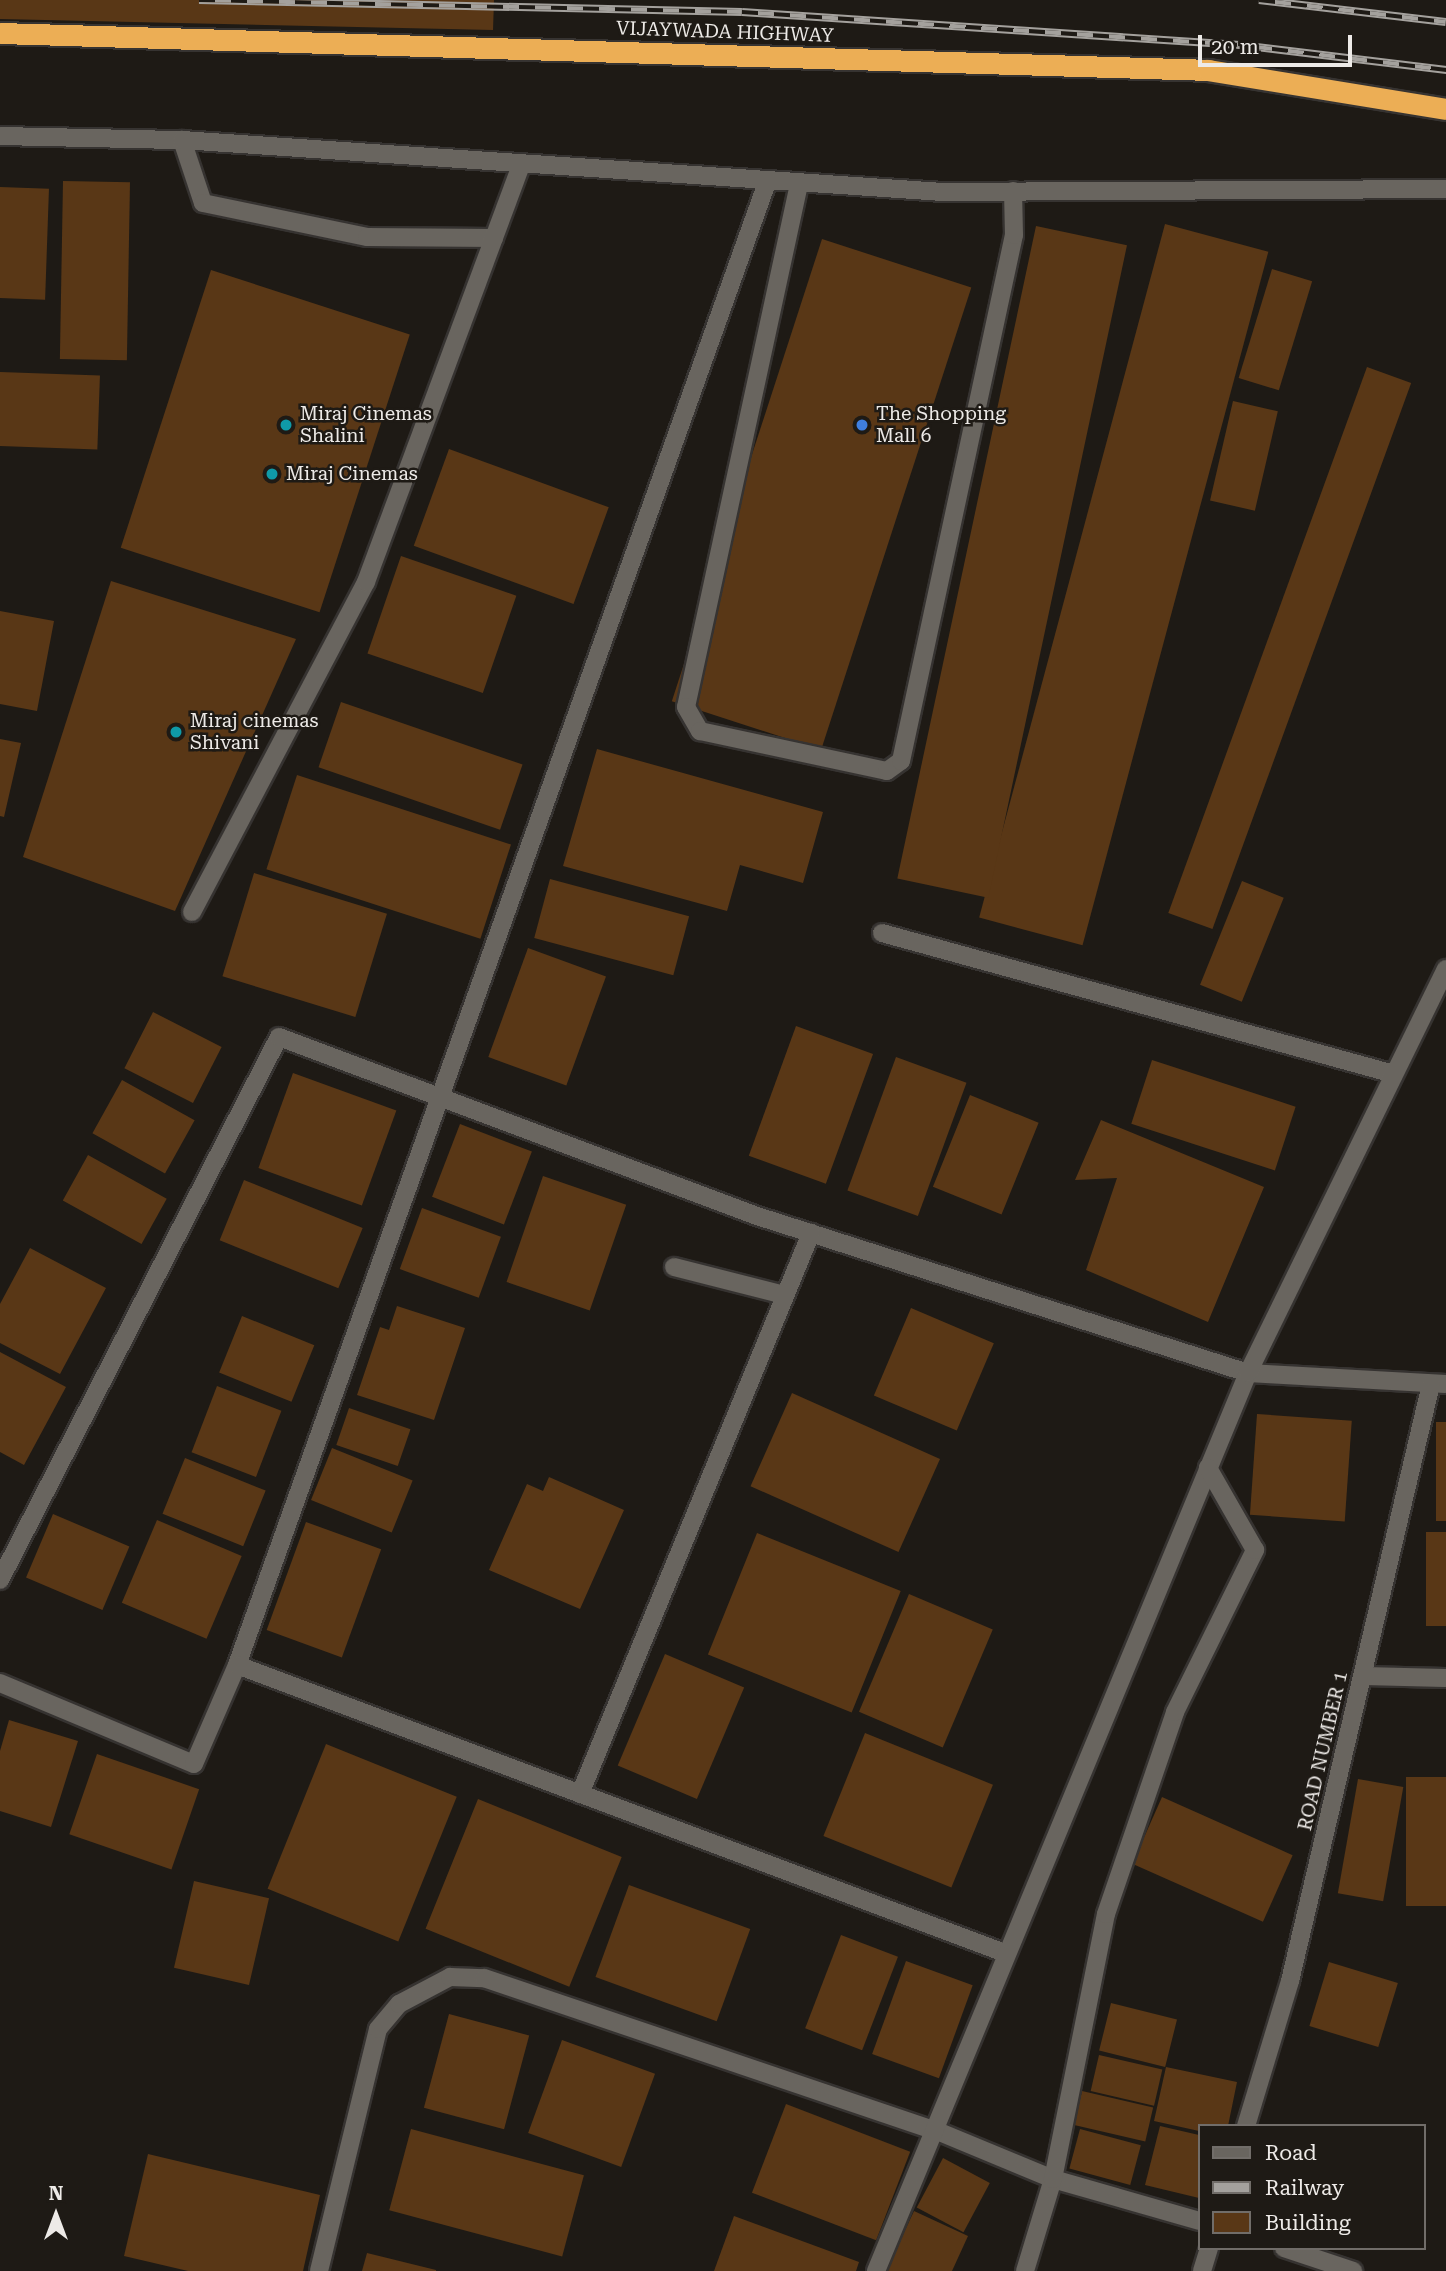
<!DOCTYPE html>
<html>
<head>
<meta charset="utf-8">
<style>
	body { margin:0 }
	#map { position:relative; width:1446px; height:2271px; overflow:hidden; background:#1e1a15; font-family:"Roboto Serif",serif }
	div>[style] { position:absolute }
	.building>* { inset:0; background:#593716; transform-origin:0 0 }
	.roads { filter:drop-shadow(2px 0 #363331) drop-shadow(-2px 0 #363331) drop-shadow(0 2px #363331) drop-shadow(0 -2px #363331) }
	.lane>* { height:18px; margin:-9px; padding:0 9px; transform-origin:9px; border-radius:9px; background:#69655f }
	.street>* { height:18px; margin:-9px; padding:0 9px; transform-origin:9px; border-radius:9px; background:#69655f }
	.secondary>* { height:18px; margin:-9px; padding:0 9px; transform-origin:9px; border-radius:9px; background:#69655f }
	.highway>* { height:21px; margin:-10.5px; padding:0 10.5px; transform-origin:10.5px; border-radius:10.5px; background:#ecae55 }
	.rail>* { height:8px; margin-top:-4px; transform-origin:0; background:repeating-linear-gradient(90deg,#1e1a15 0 16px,#a4a19d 0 32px); box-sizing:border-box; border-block:2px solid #a4a19d }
	.dots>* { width:19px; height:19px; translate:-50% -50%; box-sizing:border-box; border:4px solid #1e1a15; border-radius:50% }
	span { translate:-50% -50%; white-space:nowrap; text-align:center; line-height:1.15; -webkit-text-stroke:5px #1e1a15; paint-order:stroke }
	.street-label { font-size:19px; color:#edeae7 }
	.poi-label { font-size:19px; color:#edeae7 }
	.left { translate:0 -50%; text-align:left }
	.legend { position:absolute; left:1198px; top:2124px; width:228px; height:126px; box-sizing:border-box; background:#1e1a15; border:2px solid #716d69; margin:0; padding:9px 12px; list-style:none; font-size:21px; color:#edeae7 }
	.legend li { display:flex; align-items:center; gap:14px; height:35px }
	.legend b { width:35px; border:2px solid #716d69 }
	.north { position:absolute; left:21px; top:2180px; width:70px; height:70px; -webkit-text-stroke:5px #1e1a15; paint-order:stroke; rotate:0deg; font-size:19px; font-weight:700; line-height:28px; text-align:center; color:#edeae7 }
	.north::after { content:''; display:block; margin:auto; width:24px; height:32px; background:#edeae7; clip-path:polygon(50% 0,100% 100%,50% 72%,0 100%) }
	.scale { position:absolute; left:1198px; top:35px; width:154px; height:32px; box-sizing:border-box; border:4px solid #edeae7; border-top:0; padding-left:9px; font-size:21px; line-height:24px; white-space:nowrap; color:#edeae7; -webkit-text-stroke:5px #1e1a15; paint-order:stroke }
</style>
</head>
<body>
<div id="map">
	<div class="building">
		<i style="clip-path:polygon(0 0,494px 0,493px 30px,0 19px)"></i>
		<i style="left:63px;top:181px;width:67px;height:178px;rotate:1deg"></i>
		<i style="left:0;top:187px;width:49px;height:111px;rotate:2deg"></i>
		<i style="left:1165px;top:224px;width:107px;height:718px;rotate:15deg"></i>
		<i style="left:1036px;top:226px;width:93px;height:667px;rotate:12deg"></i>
		<i style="left:822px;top:239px;width:157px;height:486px;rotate:18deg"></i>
		<i style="left:1272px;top:269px;width:42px;height:114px;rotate:17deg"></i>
		<i style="left:211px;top:270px;width:209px;height:292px;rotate:18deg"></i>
		<i style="left:1367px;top:367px;width:47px;height:581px;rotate:20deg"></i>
		<i style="left:0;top:372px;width:100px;height:74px;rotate:2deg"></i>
		<i style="left:1233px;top:401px;width:46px;height:102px;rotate:13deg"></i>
		<i style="left:449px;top:449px;width:170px;height:103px;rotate:20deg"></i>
		<i style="left:401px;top:556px;width:122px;height:103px;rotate:19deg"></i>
		<i style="clip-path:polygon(111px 581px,296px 639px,175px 911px,23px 857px)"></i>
		<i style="clip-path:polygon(0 611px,54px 621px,37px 711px,0 704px)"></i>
		<i style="left:341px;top:702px;width:192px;height:69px;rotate:19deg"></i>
		<i style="clip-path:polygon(0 739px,21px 743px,4px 817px,0 816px)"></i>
		<i style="clip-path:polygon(597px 749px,823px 812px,803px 883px,740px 865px,727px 911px,563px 866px)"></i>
		<i style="left:297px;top:775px;width:225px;height:99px;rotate:18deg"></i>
		<i style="left:254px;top:873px;width:139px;height:108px;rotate:17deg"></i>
		<i style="left:550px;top:879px;width:144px;height:61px;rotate:15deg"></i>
		<i style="left:1242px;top:881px;width:45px;height:112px;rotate:22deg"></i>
		<i style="left:528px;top:948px;width:83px;height:116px;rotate:20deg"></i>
		<i style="left:153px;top:1012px;width:77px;height:63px;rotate:27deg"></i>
		<i style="left:796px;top:1026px;width:82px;height:138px;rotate:20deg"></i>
		<i style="left:896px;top:1057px;width:75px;height:142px;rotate:20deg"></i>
		<i style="left:1152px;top:1060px;width:151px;height:67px;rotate:18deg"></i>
		<i style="left:293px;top:1073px;width:110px;height:101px;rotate:20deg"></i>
		<i style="left:122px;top:1080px;width:83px;height:61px;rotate:29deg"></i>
		<i style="left:970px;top:1095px;width:74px;height:99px;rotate:22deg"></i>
		<i style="clip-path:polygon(1101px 1120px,1264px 1187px,1208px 1322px,1086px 1270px,1117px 1178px,1075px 1180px)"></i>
		<i style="left:460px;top:1124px;width:77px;height:78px;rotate:21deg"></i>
		<i style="left:88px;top:1155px;width:90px;height:52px;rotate:29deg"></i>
		<i style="left:543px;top:1176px;width:88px;height:112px;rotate:19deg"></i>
		<i style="left:244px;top:1180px;width:128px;height:65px;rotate:22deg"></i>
		<i style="left:422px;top:1208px;width:84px;height:65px;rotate:20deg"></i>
		<i style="clip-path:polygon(30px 1248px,106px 1288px,60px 1374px,0 1343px,0 1304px)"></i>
		<i style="clip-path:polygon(397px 1306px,465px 1328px,434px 1420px,357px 1395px,380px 1327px,389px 1330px)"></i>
		<i style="left:911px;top:1308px;width:90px;height:95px;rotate:23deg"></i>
		<i style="left:242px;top:1316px;width:78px;height:61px;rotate:22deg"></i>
		<i style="clip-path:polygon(0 1352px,66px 1387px,24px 1465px,0 1452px)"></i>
		<i style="left:217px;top:1386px;width:69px;height:71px;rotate:21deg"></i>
		<i style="left:792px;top:1393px;width:162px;height:102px;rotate:24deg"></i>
		<i style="left:349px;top:1408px;width:65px;height:39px;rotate:19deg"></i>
		<i style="left:1257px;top:1414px;width:95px;height:101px;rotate:4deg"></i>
		<i style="left:1436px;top:1422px;width:10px;height:99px"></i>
		<i style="left:332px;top:1448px;width:87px;height:56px;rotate:22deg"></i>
		<i style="left:185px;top:1458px;width:87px;height:60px;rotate:22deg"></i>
		<i style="clip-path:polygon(549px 1477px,624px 1510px,580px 1609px,489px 1570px,527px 1484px,543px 1491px)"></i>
		<i style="left:53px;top:1514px;width:83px;height:69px;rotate:23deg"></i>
		<i style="left:157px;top:1520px;width:92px;height:90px;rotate:23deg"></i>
		<i style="left:306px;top:1522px;width:80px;height:115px;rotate:20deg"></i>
		<i style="left:1426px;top:1532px;width:20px;height:94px"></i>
		<i style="left:757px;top:1533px;width:155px;height:131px;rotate:22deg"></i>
		<i style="left:909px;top:1594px;width:91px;height:128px;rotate:23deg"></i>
		<i style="left:665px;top:1654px;width:86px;height:121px;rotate:23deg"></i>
		<i style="clip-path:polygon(9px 1720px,78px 1741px,51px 1827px,0 1811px,0 1751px)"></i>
		<i style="left:865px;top:1733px;width:138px;height:111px;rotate:22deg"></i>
		<i style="left:326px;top:1744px;width:141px;height:156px;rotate:22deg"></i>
		<i style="left:97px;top:1754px;width:108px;height:85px;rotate:19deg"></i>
		<i style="left:1446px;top:1777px;width:129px;height:40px;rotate:90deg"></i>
		<i style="left:1358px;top:1779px;width:46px;height:116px;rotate:10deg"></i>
		<i style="left:1162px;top:1797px;width:143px;height:73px;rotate:24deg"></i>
		<i style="left:478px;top:1799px;width:155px;height:140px;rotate:22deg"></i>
		<i style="left:194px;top:1881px;width:77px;height:89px;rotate:13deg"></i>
		<i style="left:629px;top:1885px;width:129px;height:98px;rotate:20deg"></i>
		<i style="left:841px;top:1935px;width:61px;height:100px;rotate:21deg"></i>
		<i style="left:906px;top:1961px;width:71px;height:99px;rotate:20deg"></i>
		<i style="left:1329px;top:1962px;width:72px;height:67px;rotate:17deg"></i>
		<i style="left:1111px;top:2003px;width:68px;height:49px;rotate:14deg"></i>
		<i style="left:449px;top:2014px;width:83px;height:97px;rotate:15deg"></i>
		<i style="left:562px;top:2040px;width:99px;height:99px;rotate:20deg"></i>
		<i style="left:1099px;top:2055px;width:65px;height:37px;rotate:13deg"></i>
		<i style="clip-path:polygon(1166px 2067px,1237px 2082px,1228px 2126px,1199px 2126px,1199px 2131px,1154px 2121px)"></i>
		<i style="left:1082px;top:2091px;width:73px;height:35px;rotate:13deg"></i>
		<i style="left:786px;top:2104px;width:133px;height:95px;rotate:21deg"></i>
		<i style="clip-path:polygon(1160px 2126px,1199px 2135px,1199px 2198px,1145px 2185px)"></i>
		<i style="left:411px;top:2129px;width:179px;height:84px;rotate:15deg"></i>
		<i style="left:1080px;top:2129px;width:63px;height:41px;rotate:15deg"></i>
		<i style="clip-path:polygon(148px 2154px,320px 2195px,303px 2271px,188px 2271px,124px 2256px)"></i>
		<i style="left:943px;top:2158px;width:53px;height:56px;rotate:28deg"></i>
		<i style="clip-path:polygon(914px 2211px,968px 2236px,952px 2271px,886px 2271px)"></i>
		<i style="clip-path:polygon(734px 2216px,859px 2262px,856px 2271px,714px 2271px)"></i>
		<i style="clip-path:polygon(367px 2253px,436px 2270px,436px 2271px,362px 2271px)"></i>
	</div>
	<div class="roads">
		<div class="lane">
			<i style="left:182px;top:140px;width:66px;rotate:71.6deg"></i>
			<i style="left:203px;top:203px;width:167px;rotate:11.7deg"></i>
			<i style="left:367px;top:237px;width:127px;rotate:0.5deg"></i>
			<i style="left:799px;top:184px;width:535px;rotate:102.19deg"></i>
			<i style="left:686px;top:707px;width:28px;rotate:60deg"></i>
			<i style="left:700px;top:731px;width:191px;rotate:12.1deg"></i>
			<i style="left:887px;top:771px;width:17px;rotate:-36deg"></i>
			<i style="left:901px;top:761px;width:538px;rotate:-77.88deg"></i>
			<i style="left:1014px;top:235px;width:44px;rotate:-91.3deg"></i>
			<i style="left:192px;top:912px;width:373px;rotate:-62.2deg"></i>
			<i style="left:366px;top:582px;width:444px;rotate:-69.6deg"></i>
			<i style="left:882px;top:933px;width:531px;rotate:15.4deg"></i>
			<i style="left:674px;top:1267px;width:114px;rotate:14.2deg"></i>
		</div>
		<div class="street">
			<i style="left:0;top:1580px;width:610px;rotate:-62.81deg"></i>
			<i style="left:279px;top:1037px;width:510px;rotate:20.53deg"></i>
			<i style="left:757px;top:1216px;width:515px;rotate:17.73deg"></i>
			<i style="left:1248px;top:1373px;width:198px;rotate:3.2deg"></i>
			<i style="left:237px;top:1665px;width:1575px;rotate:-70.33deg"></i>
			<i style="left:1363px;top:1676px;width:83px;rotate:1.4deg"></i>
			<i style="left:0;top:1683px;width:210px;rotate:22.7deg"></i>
			<i style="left:194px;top:1764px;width:108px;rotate:-66.5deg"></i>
			<i style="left:237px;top:1665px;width:820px;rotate:20.56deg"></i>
			<i style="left:580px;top:1794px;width:607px;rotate:-67.62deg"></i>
			<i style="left:1246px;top:2126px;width:152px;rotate:-73.1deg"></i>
			<i style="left:1290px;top:1981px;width:613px;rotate:-76.71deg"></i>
			<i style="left:1284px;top:2248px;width:73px;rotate:18.4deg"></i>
			<i style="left:319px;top:2271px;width:249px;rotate:-76.3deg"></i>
			<i style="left:378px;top:2029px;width:33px;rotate:-50deg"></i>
			<i style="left:399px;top:2004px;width:58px;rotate:-27.9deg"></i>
			<i style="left:450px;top:1977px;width:34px;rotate:2deg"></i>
			<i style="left:484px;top:1978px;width:478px;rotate:18.7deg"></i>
			<i style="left:937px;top:2131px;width:126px;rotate:22.5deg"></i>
			<i style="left:1053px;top:2179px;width:152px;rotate:16deg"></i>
			<i style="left:876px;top:2271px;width:972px;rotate:-67.5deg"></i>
			<i style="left:1248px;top:1373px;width:450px;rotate:-63.9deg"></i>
			<i style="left:1025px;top:2271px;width:96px;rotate:-73.1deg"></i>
			<i style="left:1053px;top:2179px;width:270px;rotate:-78.7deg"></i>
			<i style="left:1106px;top:1914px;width:213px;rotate:-71.1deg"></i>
			<i style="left:1175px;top:1712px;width:181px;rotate:-63.7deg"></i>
			<i style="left:1255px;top:1550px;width:95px;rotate:-119.8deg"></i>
			<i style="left:1202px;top:2271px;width:24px;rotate:-73deg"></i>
		</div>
		<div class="secondary">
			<i style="left:0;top:136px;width:182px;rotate:1.3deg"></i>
			<i style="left:182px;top:140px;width:763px;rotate:3.91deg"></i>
			<i style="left:943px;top:192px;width:503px;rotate:-0.34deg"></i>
		</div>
		<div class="highway">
			<i style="left:0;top:33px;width:1209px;rotate:1.75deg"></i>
			<i style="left:1208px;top:70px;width:241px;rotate:9.3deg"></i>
		</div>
	</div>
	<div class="rail">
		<i style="left:199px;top:0;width:543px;rotate:1.27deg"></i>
		<i style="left:742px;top:12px;width:499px;rotate:3.8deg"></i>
		<i style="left:1240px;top:45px;width:208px;rotate:6.9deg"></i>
		<i style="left:1259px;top:0;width:188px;rotate:6.7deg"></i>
	</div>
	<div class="dots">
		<i style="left:286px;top:425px;background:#0f9aa8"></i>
		<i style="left:862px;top:425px;background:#3f7fe0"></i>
		<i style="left:272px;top:474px;background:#0f9aa8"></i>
		<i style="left:176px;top:732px;background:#0f9aa8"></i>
	</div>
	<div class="street-label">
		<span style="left:725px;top:32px;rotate:2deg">VIJAYWADA HIGHWAY</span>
		<span style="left:1323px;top:1751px;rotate:-77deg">ROAD NUMBER 1</span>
	</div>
	<div class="poi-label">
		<span class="left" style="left:300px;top:425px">Miraj Cinemas<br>Shalini</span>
		<span class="left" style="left:876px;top:425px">The Shopping<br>Mall 6</span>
		<span class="left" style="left:286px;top:474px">Miraj Cinemas</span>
		<span class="left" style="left:190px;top:732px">Miraj cinemas<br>Shivani</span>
	</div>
	<ul class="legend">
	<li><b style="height:9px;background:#69655f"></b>Road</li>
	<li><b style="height:9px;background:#a4a19d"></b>Railway</li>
	<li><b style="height:19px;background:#593716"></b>Building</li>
	</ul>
	<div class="north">N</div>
	<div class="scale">20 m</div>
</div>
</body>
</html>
